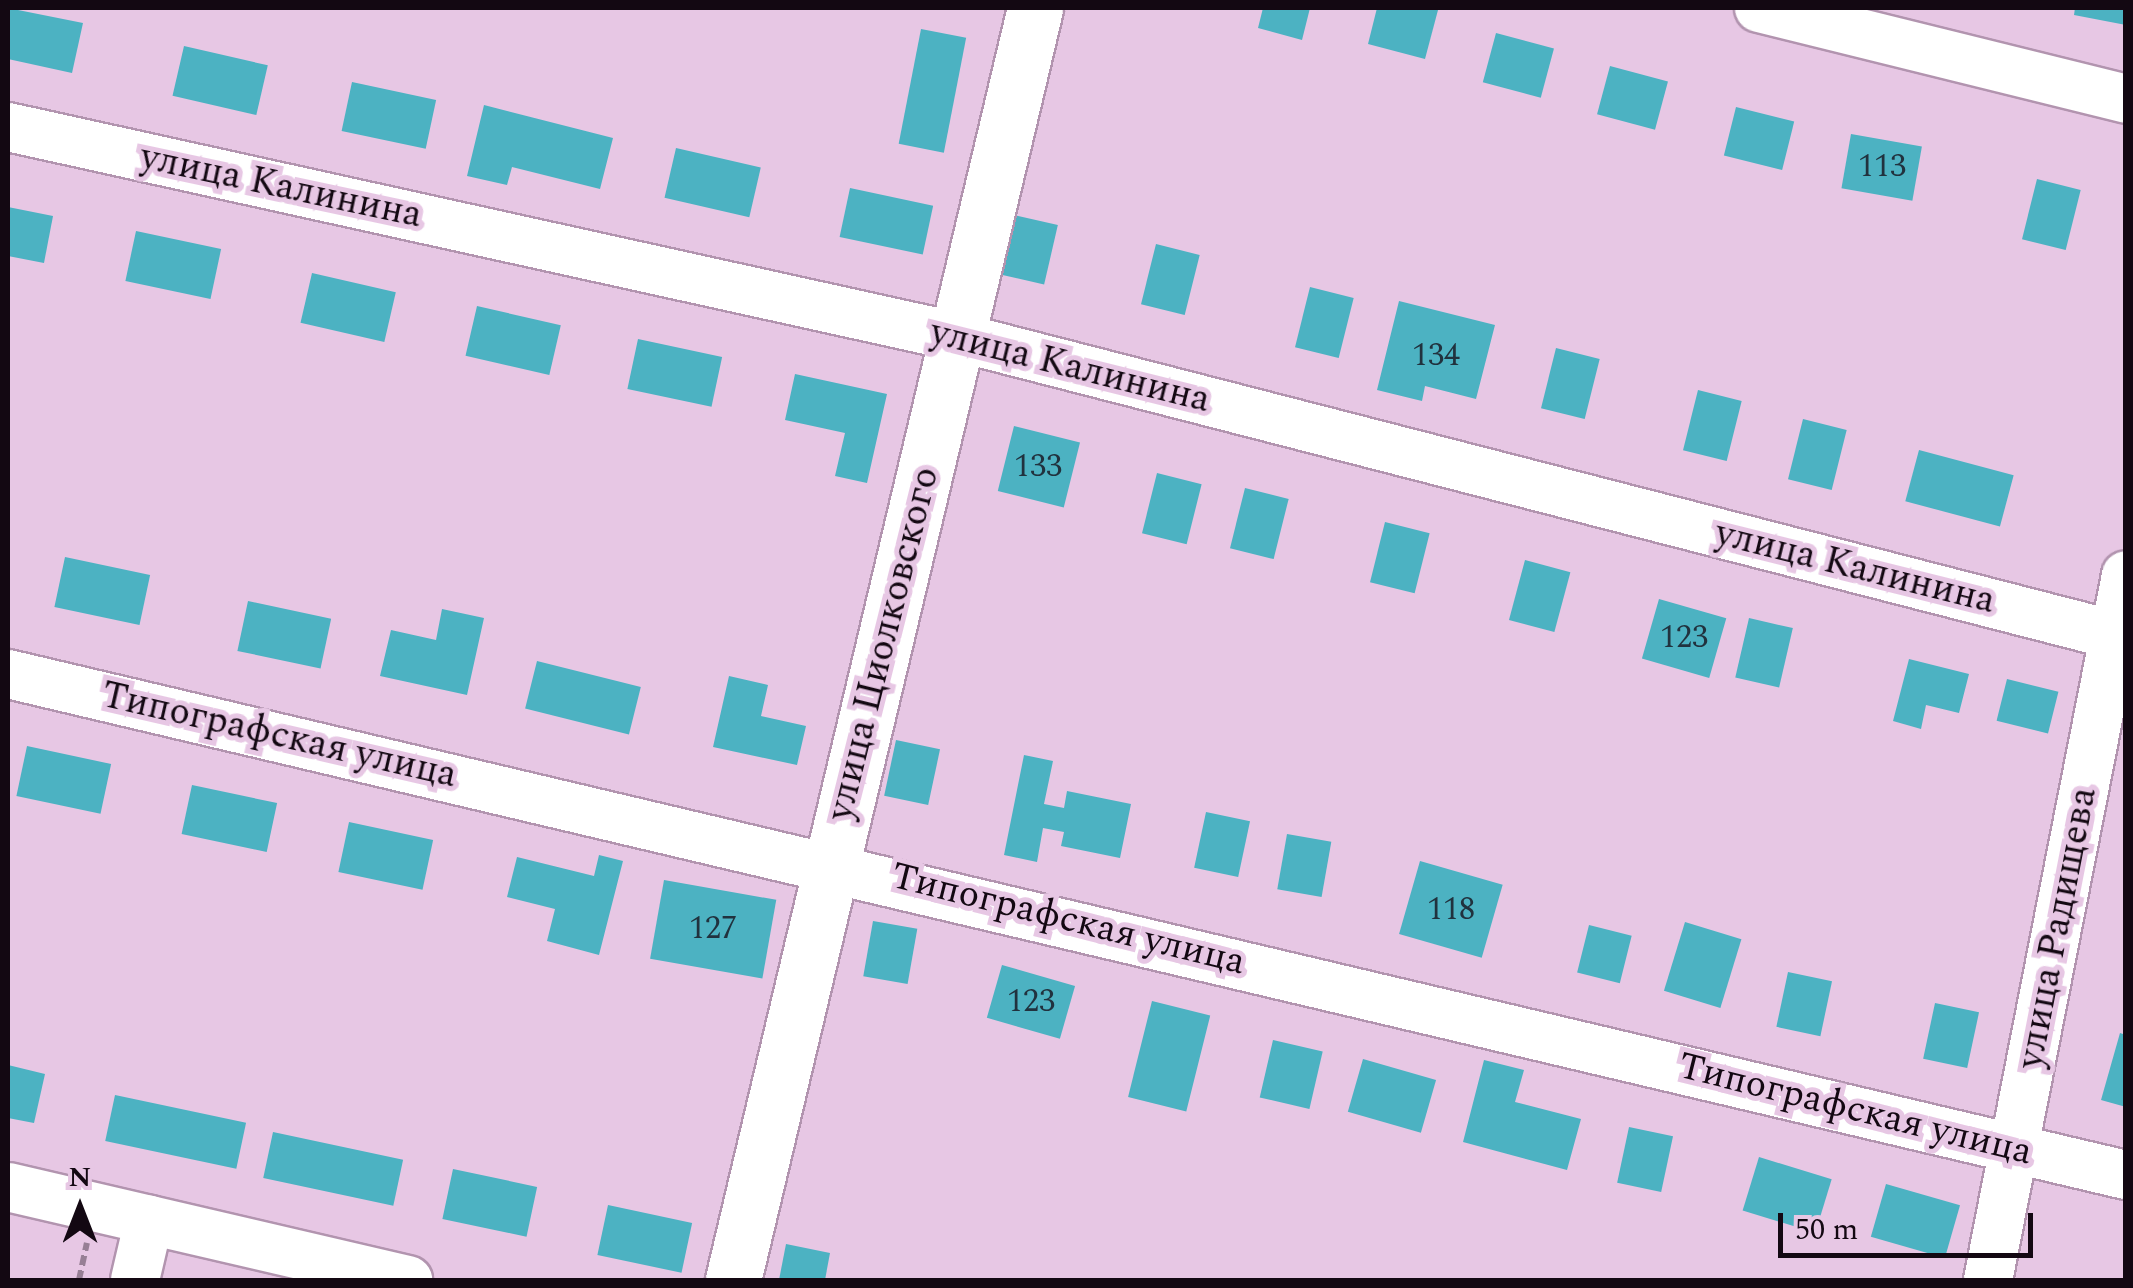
<!DOCTYPE html>
<html>
<head>
<meta charset="utf-8">
<style>
	body { margin:0 }
	#map { position:relative; width:2133px; height:1288px; overflow:hidden; background:#e7c7e4; font-family:Spectral,serif }
	div>[style] { position:absolute }
	.building>* { inset:0; background:#4cb2c2; transform-origin:0 0 }
	.path>* { height:6px; margin-top:-3px; transform-origin:0; background:repeating-linear-gradient(90deg,#977f95 0 10px,transparent 0 15px) }
	.roads { filter:drop-shadow(2px 0 #b294af) drop-shadow(-2px 0 #b294af) drop-shadow(0 2px #b294af) drop-shadow(0 -2px #b294af) }
	.minor>* { height:48px; margin:-24px; padding:0 24px; transform-origin:24px; border-radius:24px; background:#fff }
	.major>* { height:55px; margin:-27.5px; padding:0 27.5px; transform-origin:27.5px; border-radius:27.5px; background:#fff }
	span { translate:-50% -50%; white-space:nowrap; text-align:center; line-height:1.15; -webkit-text-stroke:10px #e7c7e4; paint-order:stroke }
	.number-label { font-size:32px; color:#21323e }
	.number-label span { -webkit-text-stroke-width:0 }
	.street-label { font-size:38px; color:#130812 }
	.frame { position:absolute; inset:0; border:10px solid #130812; pointer-events:none }
	.north { position:absolute; left:30px; top:1158px; width:100px; height:100px; -webkit-text-stroke:8px #e7c7e4; paint-order:stroke; rotate:0deg; font-size:28px; font-weight:700; line-height:40px; text-align:center; color:#130812 }
	.north::after { content:''; display:block; margin:auto; width:35px; height:45px; background:#130812; clip-path:polygon(50% 0,100% 100%,50% 72%,0 100%) }
	.scale { position:absolute; left:1778px; top:1213px; width:255px; height:45px; box-sizing:border-box; border:5px solid #130812; border-top:0; padding-left:12px; font-size:30px; line-height:35px; white-space:nowrap; color:#130812; -webkit-text-stroke:8px #e7c7e4; paint-order:stroke }
</style>
</head>
<body>
<div id="map">
	<div class="building">
		<i style="clip-path:polygon(8px 8px,83px 23px,72px 73px,8px 59px)"></i>
		<i style="clip-path:polygon(1263px 8px,1310px 8px,1302px 40px,1258px 28px)"></i>
		<i style="clip-path:polygon(1377px 8px,1438px 10px,1425px 59px,1368px 44px)"></i>
		<i style="clip-path:polygon(2075px 8px,2126px 8px,2126px 25px,2074px 15px)"></i>
		<i style="left:921px;top:29px;width:46px;height:117px;rotate:11deg"></i>
		<i style="left:1496px;top:33px;width:60px;height:51px;rotate:15deg"></i>
		<i style="left:184px;top:46px;width:86px;height:51px;rotate:13deg"></i>
		<i style="left:1610px;top:66px;width:60px;height:50px;rotate:15deg"></i>
		<i style="left:352px;top:82px;width:86px;height:50px;rotate:12deg"></i>
		<i style="clip-path:polygon(484px 105px,613px 138px,600px 189px,512px 167px,507px 185px,467px 176px)"></i>
		<i style="left:1736px;top:107px;width:60px;height:50px;rotate:14deg"></i>
		<i style="left:1851px;top:134px;width:72px;height:55px;rotate:10deg"></i>
		<i style="left:676px;top:148px;width:87px;height:51px;rotate:13deg"></i>
		<i style="left:2037px;top:179px;width:45px;height:62px;rotate:14deg"></i>
		<i style="left:850px;top:188px;width:85px;height:50px;rotate:12deg"></i>
		<i style="clip-path:polygon(8px 207px,53px 216px,44px 263px,8px 256px)"></i>
		<i style="left:1014px;top:215px;width:45px;height:61px;rotate:13deg"></i>
		<i style="left:136px;top:231px;width:87px;height:51px;rotate:12deg"></i>
		<i style="left:1156px;top:244px;width:45px;height:62px;rotate:14deg"></i>
		<i style="left:312px;top:273px;width:86px;height:51px;rotate:13deg"></i>
		<i style="left:1310px;top:287px;width:45px;height:62px;rotate:14deg"></i>
		<i style="clip-path:polygon(1399px 301px,1495px 325px,1476px 399px,1425px 386px,1422px 401px,1377px 390px)"></i>
		<i style="left:477px;top:306px;width:86px;height:51px;rotate:13deg"></i>
		<i style="left:638px;top:339px;width:86px;height:51px;rotate:12deg"></i>
		<i style="left:1556px;top:348px;width:45px;height:62px;rotate:14deg"></i>
		<i style="clip-path:polygon(795px 374px,887px 394px,867px 483px,835px 476px,845px 433px,785px 420px)"></i>
		<i style="left:1698px;top:390px;width:45px;height:62px;rotate:14deg"></i>
		<i style="left:1803px;top:419px;width:45px;height:62px;rotate:14deg"></i>
		<i style="left:1014px;top:426px;width:68px;height:67px;rotate:14deg"></i>
		<i style="left:1919px;top:450px;width:98px;height:53px;rotate:15deg"></i>
		<i style="left:1157px;top:473px;width:46px;height:62px;rotate:14deg"></i>
		<i style="left:1245px;top:488px;width:45px;height:62px;rotate:14deg"></i>
		<i style="left:1385px;top:522px;width:46px;height:62px;rotate:14deg"></i>
		<i style="left:65px;top:557px;width:87px;height:51px;rotate:12deg"></i>
		<i style="left:1525px;top:560px;width:47px;height:62px;rotate:15deg"></i>
		<i style="left:1659px;top:599px;width:70px;height:62px;rotate:16deg"></i>
		<i style="left:248px;top:601px;width:85px;height:51px;rotate:12deg"></i>
		<i style="clip-path:polygon(442px 609px,484px 618px,467px 695px,380px 676px,391px 630px,436px 640px)"></i>
		<i style="left:1749px;top:618px;width:45px;height:61px;rotate:13deg"></i>
		<i style="clip-path:polygon(1909px 659px,1969px 674px,1959px 713px,1926px 705px,1921px 729px,1893px 721px)"></i>
		<i style="left:537px;top:661px;width:107px;height:49px;rotate:14deg"></i>
		<i style="clip-path:polygon(729px 676px,768px 685px,761px 716px,806px 726px,797px 765px,713px 747px)"></i>
		<i style="left:2007px;top:679px;width:53px;height:43px;rotate:14deg"></i>
		<i style="left:896px;top:740px;width:45px;height:57px;rotate:12deg"></i>
		<i style="left:27px;top:746px;width:86px;height:51px;rotate:12deg"></i>
		<i style="clip-path:polygon(1024px 755px,1053px 761px,1044px 804px,1064px 808px,1067px 791px,1131px 804px,1120px 858px,1061px 846px,1064px 832px,1043px 828px,1037px 862px,1004px 855px)"></i>
		<i style="left:192px;top:785px;width:87px;height:50px;rotate:12deg"></i>
		<i style="left:1206px;top:812px;width:45px;height:57px;rotate:12deg"></i>
		<i style="left:349px;top:822px;width:86px;height:51px;rotate:12deg"></i>
		<i style="left:1287px;top:834px;width:45px;height:56px;rotate:10deg"></i>
		<i style="clip-path:polygon(599px 855px,623px 861px,599px 955px,547px 941px,555px 909px,507px 897px,517px 857px,594px 876px)"></i>
		<i style="left:1420px;top:861px;width:86px;height:76px;rotate:16deg"></i>
		<i style="left:664px;top:880px;width:114px;height:80px;rotate:10deg"></i>
		<i style="left:873px;top:921px;width:45px;height:56px;rotate:10deg"></i>
		<i style="left:1685px;top:922px;width:59px;height:72px;rotate:17deg"></i>
		<i style="left:1589px;top:925px;width:44px;height:49px;rotate:14deg"></i>
		<i style="left:1002px;top:965px;width:76px;height:55px;rotate:16deg"></i>
		<i style="left:1788px;top:972px;width:45px;height:56px;rotate:12deg"></i>
		<i style="left:1152px;top:1001px;width:60px;height:99px;rotate:14deg"></i>
		<i style="left:1935px;top:1003px;width:45px;height:57px;rotate:12deg"></i>
		<i style="clip-path:polygon(2120px 1033px,2126px 1035px,2126px 1107px,2101px 1100px)"></i>
		<i style="left:1273px;top:1040px;width:51px;height:59px;rotate:13deg"></i>
		<i style="left:1363px;top:1059px;width:76px;height:55px;rotate:16deg"></i>
		<i style="clip-path:polygon(1484px 1060px,1524px 1070px,1515px 1102px,1581px 1119px,1567px 1170px,1463px 1142px)"></i>
		<i style="clip-path:polygon(8px 1065px,45px 1074px,34px 1123px,8px 1118px)"></i>
		<i style="left:115px;top:1095px;width:134px;height:47px;rotate:12deg"></i>
		<i style="left:1629px;top:1127px;width:45px;height:57px;rotate:12deg"></i>
		<i style="left:273px;top:1132px;width:133px;height:47px;rotate:12deg"></i>
		<i style="left:1759px;top:1157px;width:76px;height:56px;rotate:17deg"></i>
		<i style="left:453px;top:1169px;width:86px;height:51px;rotate:12deg"></i>
		<i style="left:1886px;top:1184px;width:77px;height:55px;rotate:16deg"></i>
		<i style="left:608px;top:1205px;width:86px;height:51px;rotate:12deg"></i>
		<i style="clip-path:polygon(786px 1244px,830px 1253px,825px 1280px,779px 1280px)"></i>
	</div>
	<div class="path">
		<i style="left:79px;top:1280px;width:38px;rotate:-78deg"></i>
	</div>
	<div class="roads">
		<div class="minor">
			<i style="left:1759px;top:8px;width:378px;rotate:13.9deg"></i>
			<i style="left:8px;top:127px;width:973px;rotate:12.46deg"></i>
			<i style="left:958px;top:337px;width:1206px;rotate:14.45deg"></i>
			<i style="left:8px;top:674px;width:2176px;rotate:13.31deg"></i>
			<i style="left:8px;top:1187px;width:411px;rotate:13.1deg"></i>
			<i style="left:135px;top:1280px;width:62px;rotate:-76.9deg"></i>
			<i style="left:1988px;top:1280px;width:718px;rotate:-78.92deg"></i>
		</div>
		<div class="major">
			<i style="left:733px;top:1280px;width:1307px;rotate:-76.64deg"></i>
		</div>
	</div>
	<div class="number-label">
		<span style="left:1882px;top:167px">113</span>
		<span style="left:1436px;top:356px">134</span>
		<span style="left:1038px;top:467px">133</span>
		<span style="left:1684px;top:638px">123</span>
		<span style="left:1451px;top:910px">118</span>
		<span style="left:713px;top:929px">127</span>
		<span style="left:1031px;top:1002px">123</span>
	</div>
	<div class="street-label">
		<span style="left:281px;top:187px;rotate:12deg">улица Калинина</span>
		<span style="left:1070px;top:367px;rotate:14deg">улица Калинина</span>
		<span style="left:1855px;top:568px;rotate:14deg">улица Калинина</span>
		<span style="left:884px;top:644px;rotate:-76deg">улица Циолковского</span>
		<span style="left:279px;top:736px;rotate:13deg">Типографская улица</span>
		<span style="left:1068px;top:920px;rotate:14deg">Типографская улица</span>
		<span style="left:2058px;top:928px;rotate:-79deg">улица Радищева</span>
		<span style="left:1855px;top:1110px;rotate:14deg">Типографская улица</span>
	</div>
	<div class="frame"></div>
	<div class="north">N</div>
	<div class="scale">50 m</div>
</div>
</body>
</html>
